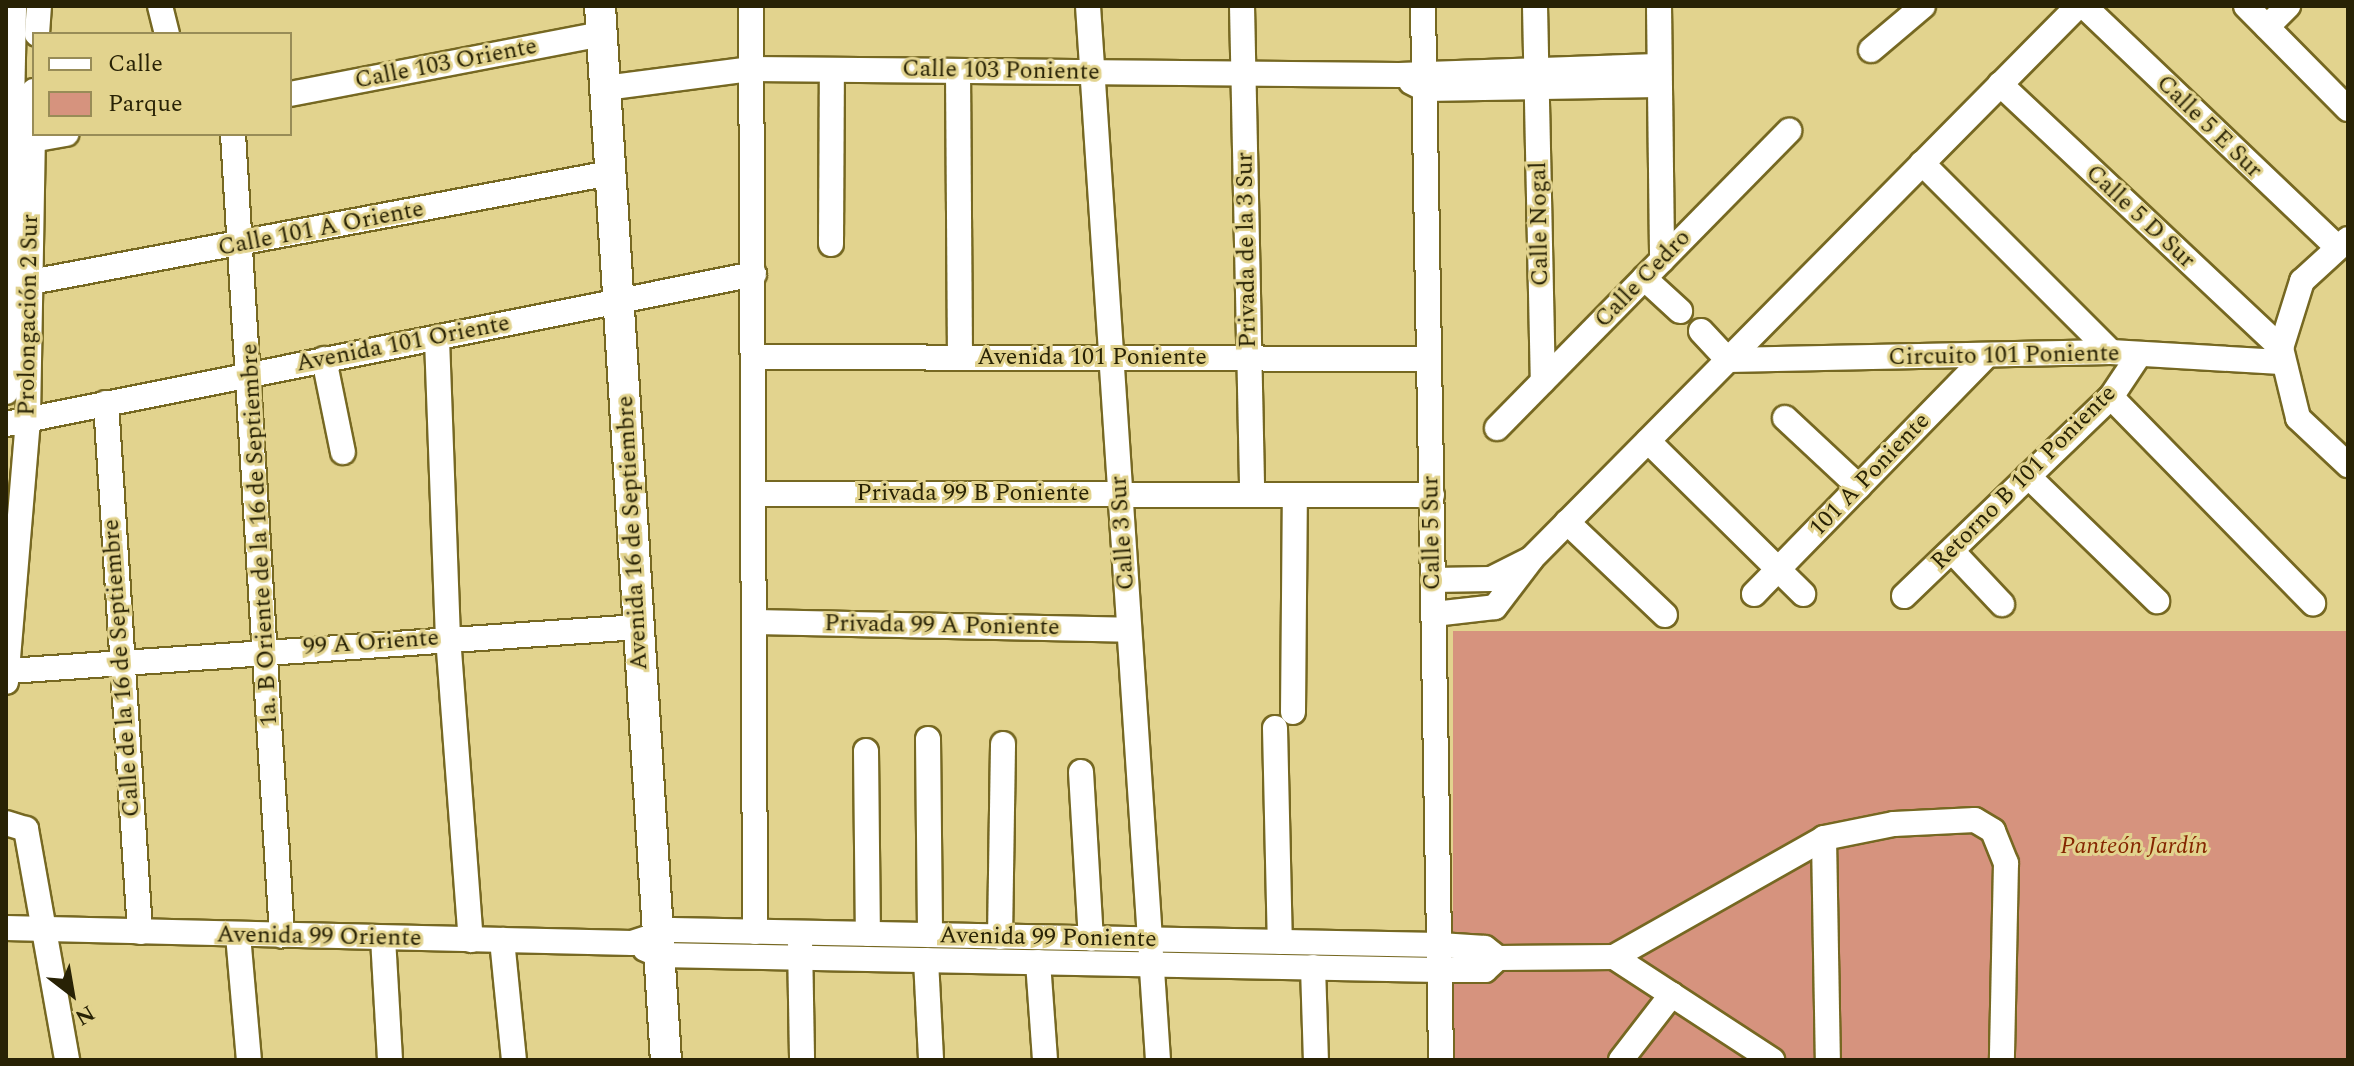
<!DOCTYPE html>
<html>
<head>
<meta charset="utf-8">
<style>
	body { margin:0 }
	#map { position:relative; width:2354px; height:1066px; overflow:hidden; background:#e2d38e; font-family:Spectral,serif }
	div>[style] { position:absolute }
	.green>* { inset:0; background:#d6937e; transform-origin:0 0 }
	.roads { filter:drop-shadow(2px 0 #766822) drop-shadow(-2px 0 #766822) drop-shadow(0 2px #766822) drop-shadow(0 -2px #766822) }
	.minor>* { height:24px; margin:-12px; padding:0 12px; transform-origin:12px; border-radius:12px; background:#fff }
	.major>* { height:30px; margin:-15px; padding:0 15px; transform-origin:15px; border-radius:15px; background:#fff }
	span { translate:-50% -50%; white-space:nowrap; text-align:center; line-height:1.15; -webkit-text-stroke:6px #e2d38e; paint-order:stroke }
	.street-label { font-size:24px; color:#282205 }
	.park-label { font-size:24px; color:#852500; font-style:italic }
	.frame { position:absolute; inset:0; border:8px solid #282205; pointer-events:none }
	.legend { position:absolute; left:32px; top:32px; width:260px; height:104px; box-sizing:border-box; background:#e2d38e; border:2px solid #988c57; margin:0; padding:10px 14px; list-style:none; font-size:24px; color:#282205 }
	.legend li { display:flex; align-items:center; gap:16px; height:40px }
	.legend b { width:40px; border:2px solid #988c57 }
	.north { position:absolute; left:32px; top:954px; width:80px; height:80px; -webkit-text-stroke:6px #e2d38e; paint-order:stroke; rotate:149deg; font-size:22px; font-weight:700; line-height:32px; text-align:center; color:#282205 }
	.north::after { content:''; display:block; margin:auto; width:28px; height:36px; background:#282205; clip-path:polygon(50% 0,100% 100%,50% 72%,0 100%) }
</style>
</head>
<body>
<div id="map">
	<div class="green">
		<i style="left:2348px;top:631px;width:429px;height:895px;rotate:90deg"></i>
	</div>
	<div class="roads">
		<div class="minor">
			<i style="left:160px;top:6px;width:29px;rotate:76deg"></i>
			<i style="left:751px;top:6px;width:926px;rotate:89.75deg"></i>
			<i style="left:1088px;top:6px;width:1056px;rotate:86.2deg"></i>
			<i style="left:1242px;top:6px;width:488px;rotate:88.8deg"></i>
			<i style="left:1423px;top:6px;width:1054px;rotate:89.02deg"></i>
			<i style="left:1535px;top:6px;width:375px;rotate:88.8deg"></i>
			<i style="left:1659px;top:6px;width:254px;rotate:89.3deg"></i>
			<i style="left:2084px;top:6px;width:348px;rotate:43.6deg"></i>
			<i style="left:2246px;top:6px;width:145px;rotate:45.3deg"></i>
			<i style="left:2267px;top:27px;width:30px;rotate:-45deg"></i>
			<i style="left:37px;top:34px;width:28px;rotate:-86deg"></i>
			<i style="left:1871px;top:50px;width:68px;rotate:-40.2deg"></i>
			<i style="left:958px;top:71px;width:287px;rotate:89.6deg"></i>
			<i style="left:1411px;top:82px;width:16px;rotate:27deg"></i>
			<i style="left:1425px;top:89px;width:234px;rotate:-1deg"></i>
			<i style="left:2000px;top:84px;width:386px;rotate:43.2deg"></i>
			<i style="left:605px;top:88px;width:148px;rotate:-7.4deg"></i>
			<i style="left:752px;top:69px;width:647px;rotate:0.53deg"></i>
			<i style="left:1399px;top:75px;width:259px;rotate:-2deg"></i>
			<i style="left:290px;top:94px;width:318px;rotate:-10.9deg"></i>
			<i style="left:233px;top:134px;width:803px;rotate:86.5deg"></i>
			<i style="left:31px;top:140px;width:36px;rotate:-10deg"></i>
			<i style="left:1922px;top:163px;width:267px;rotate:45deg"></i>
			<i style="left:2348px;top:239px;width:62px;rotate:137.6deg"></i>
			<i style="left:2302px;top:281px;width:70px;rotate:107.4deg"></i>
			<i style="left:2281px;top:348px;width:72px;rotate:76.3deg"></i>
			<i style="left:2298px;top:418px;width:69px;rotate:43.2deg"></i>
			<i style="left:831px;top:244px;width:174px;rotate:-89.7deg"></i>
			<i style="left:1644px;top:278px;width:49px;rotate:42.5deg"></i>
			<i style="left:31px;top:282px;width:589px;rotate:-10.66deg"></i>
			<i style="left:1701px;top:331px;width:40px;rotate:47deg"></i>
			<i style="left:1728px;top:360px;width:383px;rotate:-1.2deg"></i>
			<i style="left:2111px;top:352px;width:170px;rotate:3.4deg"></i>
			<i style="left:437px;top:339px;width:298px;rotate:87.9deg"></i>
			<i style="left:448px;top:637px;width:304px;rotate:85.7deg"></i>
			<i style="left:754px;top:357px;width:675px;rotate:0.17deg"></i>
			<i style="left:324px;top:359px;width:95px;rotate:78.5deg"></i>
			<i style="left:6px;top:392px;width:386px;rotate:-88.8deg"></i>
			<i style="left:2111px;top:397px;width:289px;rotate:45.6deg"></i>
			<i style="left:106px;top:403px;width:530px;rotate:86.32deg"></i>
			<i style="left:1785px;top:418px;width:101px;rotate:43deg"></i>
			<i style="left:6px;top:424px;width:763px;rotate:-11.34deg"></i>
			<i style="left:1497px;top:428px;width:417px;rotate:-45.5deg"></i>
			<i style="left:1648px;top:441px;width:218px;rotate:44.6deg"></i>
			<i style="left:2028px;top:476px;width:180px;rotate:44.1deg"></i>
			<i style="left:755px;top:494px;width:677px;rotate:0.08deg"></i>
			<i style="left:1567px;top:522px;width:135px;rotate:43.5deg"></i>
			<i style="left:1952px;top:551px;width:73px;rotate:46.7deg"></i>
			<i style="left:1433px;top:580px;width:58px;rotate:-1deg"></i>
			<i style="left:1491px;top:579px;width:45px;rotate:-26.6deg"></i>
			<i style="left:1531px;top:559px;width:778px;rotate:-45.31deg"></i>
			<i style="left:1754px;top:594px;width:332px;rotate:-45.7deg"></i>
			<i style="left:1904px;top:596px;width:287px;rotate:-43.9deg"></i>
			<i style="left:2111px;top:397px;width:50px;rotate:-56.3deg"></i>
			<i style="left:1434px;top:614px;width:61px;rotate:-6.5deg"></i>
			<i style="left:1495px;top:607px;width:58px;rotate:-52.7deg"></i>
			<i style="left:755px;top:622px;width:374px;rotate:1.2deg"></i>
			<i style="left:9px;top:671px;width:632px;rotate:-4deg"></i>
			<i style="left:6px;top:682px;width:264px;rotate:-85.2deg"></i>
			<i style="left:28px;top:419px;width:328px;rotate:-89deg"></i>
			<i style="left:1293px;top:712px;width:217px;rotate:-89.5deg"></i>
			<i style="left:1275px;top:728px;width:214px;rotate:88.7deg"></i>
			<i style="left:928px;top:739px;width:196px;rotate:89.4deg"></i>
			<i style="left:866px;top:751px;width:183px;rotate:89.4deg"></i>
			<i style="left:1081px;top:772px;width:167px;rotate:86.6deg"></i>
			<i style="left:6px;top:823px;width:21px;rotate:17deg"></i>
			<i style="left:26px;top:829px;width:235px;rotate:79.9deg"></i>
			<i style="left:1824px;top:838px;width:222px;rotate:89deg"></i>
			<i style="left:6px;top:928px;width:626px;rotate:1.37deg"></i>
			<i style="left:632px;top:943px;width:42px;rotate:-18deg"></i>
			<i style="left:672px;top:930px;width:768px;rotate:1.12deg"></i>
			<i style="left:1440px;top:945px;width:45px;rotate:3.8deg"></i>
			<i style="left:1485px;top:948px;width:16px;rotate:38deg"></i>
			<i style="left:238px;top:935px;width:125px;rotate:85deg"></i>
			<i style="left:1000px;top:937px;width:193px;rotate:-89.1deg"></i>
			<i style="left:383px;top:938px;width:122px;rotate:86.7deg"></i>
			<i style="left:502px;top:940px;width:121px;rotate:84.3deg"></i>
			<i style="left:800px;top:942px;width:118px;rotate:89deg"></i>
			<i style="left:645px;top:949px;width:15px;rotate:23deg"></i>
			<i style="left:659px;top:955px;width:781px;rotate:1.1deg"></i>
			<i style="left:1440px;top:970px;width:45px"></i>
			<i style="left:1485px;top:970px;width:18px;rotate:-43deg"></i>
			<i style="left:1498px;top:958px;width:116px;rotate:-0.5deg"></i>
			<i style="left:1614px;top:957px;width:189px;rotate:33.1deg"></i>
			<i style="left:1614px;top:957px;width:241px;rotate:-29.5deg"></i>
			<i style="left:1824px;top:838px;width:71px;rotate:-11.3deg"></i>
			<i style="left:1894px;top:824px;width:81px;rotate:-2.8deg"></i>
			<i style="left:1975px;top:820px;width:21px;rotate:31deg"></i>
			<i style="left:1993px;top:831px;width:35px;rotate:68deg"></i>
			<i style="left:2006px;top:863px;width:197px;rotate:91.2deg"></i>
			<i style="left:926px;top:960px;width:100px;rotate:87.1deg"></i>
			<i style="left:1038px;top:962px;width:98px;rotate:85.9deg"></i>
			<i style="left:1313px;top:967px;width:93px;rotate:88.2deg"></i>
			<i style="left:1621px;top:1060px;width:83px;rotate:-52.3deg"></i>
		</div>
		<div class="major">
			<i style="left:600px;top:6px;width:1056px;rotate:86.42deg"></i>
		</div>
	</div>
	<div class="street-label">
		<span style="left:446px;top:64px;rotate:-11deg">Calle 103 Oriente</span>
		<span style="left:1001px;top:71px;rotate:1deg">Calle 103 Poniente</span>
		<span style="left:2209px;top:127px;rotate:44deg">Calle 5 E Sur</span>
		<span style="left:2140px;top:217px;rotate:43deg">Calle 5 D Sur</span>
		<span style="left:1540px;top:224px;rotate:-91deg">Calle Nogal</span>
		<span style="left:321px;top:229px;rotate:-11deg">Calle 101 A Oriente</span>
		<span style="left:1247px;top:250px;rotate:-91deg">Privada de la 3 Sur</span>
		<span style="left:1643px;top:279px;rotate:-46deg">Calle Cedro</span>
		<span style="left:29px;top:315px;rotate:-89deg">Prolongación 2 Sur</span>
		<span style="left:403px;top:344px;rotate:-11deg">Avenida 101 Oriente</span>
		<span style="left:2004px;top:356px;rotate:-1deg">Circuito 101 Poniente</span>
		<span style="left:1092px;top:358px">Avenida 101 Poniente</span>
		<span style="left:1870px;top:475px;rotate:-46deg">101 A Poniente</span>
		<span style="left:2024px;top:478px;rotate:-45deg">Retorno B 101 Poniente</span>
		<span style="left:973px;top:494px">Privada 99 B Poniente</span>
		<span style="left:633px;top:533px;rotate:-93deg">Avenida 16 de Septiembre</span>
		<span style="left:1123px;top:533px;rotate:-94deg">Calle 3 Sur</span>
		<span style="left:1432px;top:533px;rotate:-91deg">Calle 5 Sur</span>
		<span style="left:260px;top:535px;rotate:-93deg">1a. B Oriente de la 16 de Septiembre</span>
		<span style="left:942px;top:626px;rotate:1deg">Privada 99 A Poniente</span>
		<span style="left:371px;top:643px;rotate:-4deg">99 A Oriente</span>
		<span style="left:122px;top:668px;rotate:-94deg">Calle de la 16 de Septiembre</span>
		<span style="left:319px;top:937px;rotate:1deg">Avenida 99 Oriente</span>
		<span style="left:1048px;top:938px;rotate:1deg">Avenida 99 Poniente</span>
	</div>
	<div class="park-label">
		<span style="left:2134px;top:847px">Panteón Jardín</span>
	</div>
	<div class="frame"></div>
	<ul class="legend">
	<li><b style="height:10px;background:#fff"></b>Calle</li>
	<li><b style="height:22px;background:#d6937e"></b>Parque</li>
	</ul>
	<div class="north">N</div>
</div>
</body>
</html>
